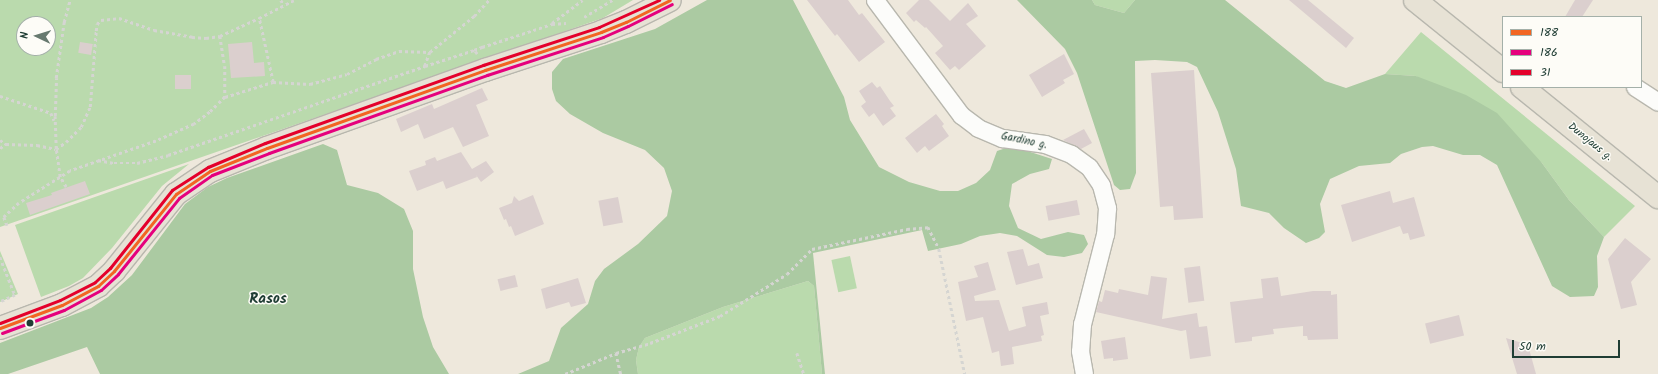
<!DOCTYPE html>
<html>
<head>
<meta charset="utf-8">
<style>
	body { margin:0 }
	#map { position:relative; width:1658px; height:374px; overflow:hidden; background:#eee8dc; font-family:Kalam,sans-serif }
	div>[style] { position:absolute }
	.green>* { inset:0; background:#badaad; transform-origin:0 0 }
	.forest>* { inset:0; background:#abcaa2 }
	.building>* { inset:0; background:#dbcfce; transform-origin:0 0 }
	.path>* { height:2.5px; margin-top:-1.25px; transform-origin:0; background:repeating-linear-gradient(90deg,#d5d5d2 0 3px,transparent 0 6px) }
	.roads { filter:drop-shadow(1px 0 #b8b7ae) drop-shadow(-1px 0 #b8b7ae) drop-shadow(0 1px #b8b7ae) drop-shadow(0 -1px #b8b7ae) }
	.minor>* { height:17px; margin:-8.5px; padding:0 8.5px; transform-origin:8.5px; border-radius:8.5px; background:#fcfcfa }
	.primary>* { height:22px; margin:-11px; padding:0 11px; transform-origin:11px; border-radius:11px; background:#e7e2d5 }
	.bus-1>* { height:3px; margin:-1.5px; padding:0 1.5px; transform-origin:1.5px; border-radius:1.5px; background:#f26522 }
	.bus-2>* { height:3px; margin:-1.5px; padding:0 1.5px; transform-origin:1.5px; border-radius:1.5px; background:#e5007d }
	.bus-3>* { height:3px; margin:-1.5px; padding:0 1.5px; transform-origin:1.5px; border-radius:1.5px; background:#e4002b }
	.dots>* { width:11px; height:11px; translate:-50% -50%; box-sizing:border-box; border:2px solid #fdfcf7; border-radius:50% }
	span { translate:-50% -50%; white-space:nowrap; text-align:center; line-height:1.15; -webkit-text-stroke:3px #fdfcf7; paint-order:stroke }
	.street-label { font-size:11px; color:#1f3d34 }
	.district-label { font-size:15px; color:#1f3d34; font-weight:700 }
	.legend { position:absolute; left:1502px; top:16px; width:140px; height:72px; box-sizing:border-box; background:#fdfcf7; border:1px solid #a4b0a9; margin:0; padding:5px 7px; list-style:none; font-size:12px; color:#1f3d34 }
	.legend li { display:flex; align-items:center; gap:8px; height:20px }
	.legend b { width:20px; border:1px solid #a4b0a9 }
	.north { position:absolute; left:16px; top:16px; width:40px; height:40px; box-sizing:border-box; background:#fdfcf7; border:1px solid #a4b0a9; border-radius:50%; rotate:274deg; font-size:11px; font-weight:700; line-height:16px; text-align:center; color:#1f3d34 }
	.north::after { content:''; display:block; margin:auto; width:14px; height:18px; background:#67796f; clip-path:polygon(50% 0,100% 100%,50% 72%,0 100%) }
	.scale { position:absolute; left:1512px; top:340px; width:108px; height:18px; box-sizing:border-box; border:2px solid #1f3d34; border-top:0; padding-left:5px; font-size:12px; line-height:14px; white-space:nowrap; color:#1f3d34; -webkit-text-stroke:3px #fdfcf7; paint-order:stroke }
</style>
</head>
<body>
<div id="map">
	<div class="green">
		<i style="clip-path:polygon(evenodd,0 0,633px 0,603px 18px,0 227px,0 0,24px 24px,48px 24px,48px 48px,24px 48px,24px 24px)"></i>
		<i style="clip-path:polygon(1092px 0,1135px 0,1124px 13px,1095px 5px)"></i>
		<i style="clip-path:polygon(1421px 32px,1635px 206px,1604px 237px,1569px 200px,1542px 163px,1416px 76px,1385px 74px)"></i>
		<i style="clip-path:polygon(189px 164px,162px 186px,112px 248px,83px 278px,69px 286px,41px 297px,15px 225px)"></i>
		<i style="clip-path:polygon(0 251px,18px 294px,0 302px)"></i>
		<i style="left:850px;top:256px;width:33px;height:19px;rotate:78deg"></i>
		<i style="clip-path:polygon(808px 281px,814px 286px,822px 374px,638px 374px,636px 360px,639px 347px,645px 338px,723px 307px)"></i>
	</div>
	<div class="forest">
		<i style="clip-path:polygon(707px 0,793px 0,844px 97px,850px 120px,879px 167px,909px 182px,940px 191px,958px 191px,976px 183px,990px 170px,997px 151px,1006px 148px,1018px 148px,1052px 159px,1049px 169px,1030px 174px,1012px 184px,1009px 206px,1018px 228px,1041px 239px,1068px 232px,1084px 235px,1088px 244px,1082px 253px,1064px 257px,1047px 255px,1017px 236px,1000px 233px,980px 236px,961px 244px,928px 251px,922px 230px,813px 253px,825px 374px,822px 374px,814px 286px,808px 281px,723px 307px,645px 338px,639px 347px,636px 360px,638px 374px,518px 374px,549px 361px,561px 328px,588px 304px,595px 281px,604px 269px,638px 244px,667px 216px,672px 191px,664px 168px,645px 150px,603px 133px,570px 114px,556px 101px,552px 89px,552px 72px,563px 59px,655px 29px)"></i>
		<i style="clip-path:polygon(1017px 0,1092px 0,1095px 5px,1124px 13px,1135px 0,1225px 0,1325px 81px,1346px 88px,1385px 74px,1416px 76px,1466px 95px,1497px 113px,1542px 163px,1569px 200px,1604px 237px,1597px 256px,1598px 287px,1594px 296px,1570px 297px,1552px 286px,1497px 165px,1480px 155px,1463px 155px,1433px 146px,1422px 147px,1401px 154px,1390px 163px,1359px 166px,1330px 179px,1320px 204px,1325px 232px,1319px 238px,1306px 243px,1284px 228px,1269px 213px,1241px 206px,1236px 169px,1218px 112px,1197px 67px,1187px 62px,1155px 60px,1135px 61px,1136px 173px,1130px 189px,1120px 190px,1114px 185px,1077px 73px,1065px 49px)"></i>
		<i style="clip-path:polygon(323px 144px,337px 150px,347px 185px,378px 193px,404px 209px,413px 231px,413px 269px,423px 317px,433px 347px,449px 374px,100px 374px,87px 347px,8px 374px,0 374px,0 343px,91px 308px,108px 297px,132px 275px,185px 204px,208px 187px,227px 178px)"></i>
	</div>
	<div class="building">
		<i style="clip-path:polygon(807px 0,848px 0,859px 15px,862px 13px,885px 42px,859px 62px,837px 34px,835px 36px)"></i>
		<i style="clip-path:polygon(919px 0,929px 0,950px 21px,968px 3px,978px 16px,966px 24px,986px 46px,959px 70px,955px 66px,950px 70px,935px 53px,943px 46px,926px 27px,925px 28px,916px 20px,914px 22px,906px 13px)"></i>
		<i style="clip-path:polygon(1289px 0,1308px 0,1354px 38px,1346px 48px)"></i>
		<i style="clip-path:polygon(1575px 0,1593px 0,1582px 17px,1565px 17px)"></i>
		<i style="left:80px;top:42px;width:13px;height:11px;rotate:9deg"></i>
		<i style="clip-path:polygon(252px 42px,254px 63px,264px 62px,265px 76px,231px 78px,228px 44px)"></i>
		<i style="clip-path:polygon(1064px 54px,1074px 74px,1063px 80px,1065px 83px,1042px 97px,1029px 75px)"></i>
		<i style="clip-path:polygon(1194px 70px,1203px 218px,1174px 220px,1173px 206px,1160px 207px,1151px 73px)"></i>
		<i style="left:175px;top:75px;width:16px;height:14px"></i>
		<i style="clip-path:polygon(872px 82px,877px 88px,880px 86px,890px 101px,894px 106px,890px 108px,896px 116px,883px 126px,874px 113px,869px 117px,861px 106px,866px 102px,859px 91px)"></i>
		<i style="clip-path:polygon(482px 88px,488px 100px,476px 105px,489px 136px,463px 147px,453px 127px,424px 139px,418px 124px,401px 132px,396px 119px,432px 104px,434px 109px)"></i>
		<i style="clip-path:polygon(936px 114px,944px 124px,942px 126px,949px 136px,929px 151px,925px 146px,917px 153px,905px 138px)"></i>
		<i style="clip-path:polygon(1084px 129px,1092px 143px,1081px 149px,1063px 140px)"></i>
		<i style="clip-path:polygon(461px 152px,472px 169px,486px 161px,494px 172px,481px 182px,476px 175px,477px 177px,446px 189px,443px 181px,417px 191px,409px 171px,426px 165px,425px 161px,435px 157px,437px 161px)"></i>
		<i style="clip-path:polygon(85px 181px,90px 194px,30px 215px,26px 203px,52px 195px,51px 193px)"></i>
		<i style="clip-path:polygon(1390px 191px,1393px 203px,1414px 197px,1425px 236px,1410px 240px,1408px 233px,1403px 234px,1400px 226px,1352px 242px,1341px 205px)"></i>
		<i style="clip-path:polygon(533px 195px,544px 224px,515px 236px,511px 226px,509px 227px,506px 219px,504px 220px,499px 208px,512px 203px,514px 196px,519px 201px)"></i>
		<i style="left:618px;top:197px;width:26px;height:20px;rotate:79deg"></i>
		<i style="left:1077px;top:200px;width:15px;height:32px;rotate:79deg"></i>
		<i style="clip-path:polygon(1625px 238px,1651px 259px,1631px 282px,1637px 305px,1621px 309px,1608px 259px)"></i>
		<i style="clip-path:polygon(1023px 249px,1028px 266px,1039px 263px,1043px 278px,1016px 285px,1007px 252px)"></i>
		<i style="clip-path:polygon(988px 262px,996px 290px,974px 296px,975px 301px,999px 300px,1009px 331px,1026px 326px,1022px 307px,1047px 302px,1049px 314px,1040px 316px,1044px 335px,1041px 336px,1042px 341px,1012px 347px,1014px 364px,1001px 366px,999px 351px,992px 353px,983px 317px,966px 321px,958px 282px,978px 277px,974px 266px)"></i>
		<i style="left:1200px;top:266px;width:35px;height:16px;rotate:83deg"></i>
		<i style="left:515px;top:275px;width:12px;height:18px;rotate:76deg"></i>
		<i style="clip-path:polygon(1151px 276px,1167px 278px,1162px 319px,1197px 313px,1199px 327px,1207px 326px,1211px 356px,1190px 359px,1186px 330px,1181px 331px,1096px 312px,1099px 301px,1102px 302px,1105px 290px,1118px 293px,1119px 289px,1148px 295px)"></i>
		<i style="clip-path:polygon(1278px 277px,1281px 296px,1313px 291px,1331px 291px,1331px 295px,1337px 294px,1338px 339px,1308px 340px,1307px 336px,1303px 336px,1303px 326px,1273px 329px,1274px 334px,1252px 337px,1252px 341px,1235px 343px,1230px 302px,1263px 298px,1261px 279px)"></i>
		<i style="clip-path:polygon(578px 278px,586px 303px,571px 307px,569px 302px,546px 309px,541px 289px)"></i>
		<i style="left:1459px;top:315px;width:21px;height:35px;rotate:76deg"></i>
		<i style="clip-path:polygon(1125px 337px,1128px 359px,1113px 361px,1113px 358px,1104px 359px,1101px 341px)"></i>
		<i style="clip-path:polygon(1506px 338px,1528px 345px,1536px 374px,1517px 374px)"></i>
	</div>
	<div class="path">
		<i style="left:281px;top:0;width:6px;rotate:59deg"></i>
		<i style="left:584px;top:17px;width:33px;rotate:-31deg"></i>
		<i style="left:552px;top:23px;width:38px;rotate:-37deg"></i>
		<i style="left:220px;top:36px;width:43px;rotate:-24.8deg"></i>
		<i style="left:430px;top:52px;width:15px;rotate:110deg"></i>
		<i style="left:425px;top:66px;width:52px;rotate:-18.1deg"></i>
		<i style="left:477px;top:54px;width:5px;rotate:-127deg"></i>
		<i style="left:474px;top:50px;width:9px;rotate:-21deg"></i>
		<i style="left:482px;top:47px;width:74px;rotate:-18.2deg"></i>
		<i style="left:552px;top:24px;width:14px;rotate:-4deg"></i>
		<i style="left:273px;top:82px;width:37px;rotate:3deg"></i>
		<i style="left:310px;top:84px;width:38px;rotate:-15deg"></i>
		<i style="left:347px;top:74px;width:33px;rotate:-27deg"></i>
		<i style="left:376px;top:59px;width:24px;rotate:-19deg"></i>
		<i style="left:399px;top:51px;width:31px;rotate:2deg"></i>
		<i style="left:430px;top:52px;width:57px;rotate:-39.3deg"></i>
		<i style="left:474px;top:16px;width:22px;rotate:-47deg"></i>
		<i style="left:0;top:96px;width:54px;rotate:18.4deg"></i>
		<i style="left:51px;top:113px;width:8px;rotate:67deg"></i>
		<i style="left:225px;top:97px;width:50px;rotate:-17.4deg"></i>
		<i style="left:273px;top:82px;width:66px;rotate:-102.3deg"></i>
		<i style="left:259px;top:18px;width:39px;rotate:-27deg"></i>
		<i style="left:0;top:140px;width:7px;rotate:34deg"></i>
		<i style="left:6px;top:144px;width:31px;rotate:2deg"></i>
		<i style="left:37px;top:145px;width:19px;rotate:12deg"></i>
		<i style="left:56px;top:149px;width:12px;rotate:-35deg"></i>
		<i style="left:66px;top:142px;width:21px;rotate:-45deg"></i>
		<i style="left:81px;top:127px;width:22px;rotate:-66deg"></i>
		<i style="left:90px;top:107px;width:76px;rotate:-85.5deg"></i>
		<i style="left:96px;top:31px;width:7px;rotate:-82deg"></i>
		<i style="left:97px;top:24px;width:6px;rotate:-45deg"></i>
		<i style="left:101px;top:20px;width:18px;rotate:-6deg"></i>
		<i style="left:119px;top:18px;width:37px;rotate:19deg"></i>
		<i style="left:154px;top:30px;width:39px;rotate:10deg"></i>
		<i style="left:192px;top:37px;width:14px;rotate:4deg"></i>
		<i style="left:206px;top:38px;width:14px;rotate:-8deg"></i>
		<i style="left:220px;top:36px;width:30px;rotate:81deg"></i>
		<i style="left:225px;top:66px;width:31px;rotate:90deg"></i>
		<i style="left:225px;top:97px;width:21px;rotate:135deg"></i>
		<i style="left:210px;top:112px;width:20px;rotate:143deg"></i>
		<i style="left:194px;top:124px;width:42px;rotate:155.9deg"></i>
		<i style="left:156px;top:141px;width:91px;rotate:160.8deg"></i>
		<i style="left:70px;top:171px;width:60px;rotate:147.9deg"></i>
		<i style="left:19px;top:203px;width:21px;rotate:137deg"></i>
		<i style="left:4px;top:217px;width:9px;rotate:69deg"></i>
		<i style="left:0;top:148px;width:7px;rotate:-34deg"></i>
		<i style="left:98px;top:160px;width:16px;rotate:11deg"></i>
		<i style="left:114px;top:163px;width:23px"></i>
		<i style="left:137px;top:163px;width:32px;rotate:-14deg"></i>
		<i style="left:168px;top:155px;width:272px;rotate:-19.1deg"></i>
		<i style="left:66px;top:187px;width:12px;rotate:-121deg"></i>
		<i style="left:60px;top:177px;width:28px;rotate:-98deg"></i>
		<i style="left:56px;top:149px;width:33px;rotate:-92deg"></i>
		<i style="left:55px;top:116px;width:38px;rotate:-88deg"></i>
		<i style="left:56px;top:78px;width:57px;rotate:-81.9deg"></i>
		<i style="left:64px;top:22px;width:23px;rotate:-75deg"></i>
		<i style="left:0;top:257px;width:41px;rotate:68.5deg"></i>
		<i style="left:15px;top:295px;width:17px;rotate:155deg"></i>
		<i style="left:616px;top:353px;width:22px;rotate:77deg"></i>
		<i style="left:797px;top:353px;width:22px;rotate:72deg"></i>
		<i style="left:565px;top:374px;width:55px;rotate:-22.4deg"></i>
		<i style="left:616px;top:353px;width:35px;rotate:-16deg"></i>
		<i style="left:650px;top:343px;width:75px;rotate:-21.1deg"></i>
		<i style="left:720px;top:316px;width:79px;rotate:-32.1deg"></i>
		<i style="left:787px;top:274px;width:35px;rotate:-45deg"></i>
		<i style="left:812px;top:249px;width:97px;rotate:-11.9deg"></i>
		<i style="left:907px;top:229px;width:21px;rotate:-5deg"></i>
		<i style="left:928px;top:227px;width:25px;rotate:63deg"></i>
		<i style="left:939px;top:249px;width:128px;rotate:78.3deg"></i>
	</div>
	<div class="roads">
		<div class="minor">
			<i style="left:875px;top:0;width:144px;rotate:53.2deg"></i>
			<i style="left:961px;top:115px;width:21px;rotate:37deg"></i>
			<i style="left:978px;top:128px;width:26px;rotate:23deg"></i>
			<i style="left:1002px;top:138px;width:43px;rotate:7.9deg"></i>
			<i style="left:1045px;top:144px;width:28px;rotate:21deg"></i>
			<i style="left:1071px;top:154px;width:22px;rotate:36deg"></i>
			<i style="left:1089px;top:167px;width:22px;rotate:56deg"></i>
			<i style="left:1101px;top:185px;width:24px;rotate:75deg"></i>
			<i style="left:1107px;top:208px;width:26px;rotate:94deg"></i>
			<i style="left:1105px;top:234px;width:93px;rotate:104.3deg"></i>
			<i style="left:1082px;top:324px;width:27px;rotate:94deg"></i>
			<i style="left:1080px;top:351px;width:23px;rotate:80deg"></i>
			<i style="left:1635px;top:87px;width:27px;rotate:33deg"></i>
		</div>
		<div class="primary">
			<i style="left:1415px;top:0;width:113px;rotate:38.9deg"></i>
			<i style="left:1522px;top:87px;width:175px;rotate:39deg"></i>
			<i style="left:0;top:328px;width:66px;rotate:-20.4deg"></i>
			<i style="left:62px;top:305px;width:41px;rotate:-27.8deg"></i>
			<i style="left:98px;top:286px;width:22px;rotate:-43deg"></i>
			<i style="left:114px;top:271px;width:99px;rotate:-51.2deg"></i>
			<i style="left:176px;top:194px;width:41px;rotate:-34.1deg"></i>
			<i style="left:210px;top:171px;width:61px;rotate:-22deg"></i>
			<i style="left:267px;top:148px;width:232px;rotate:-19.7deg"></i>
			<i style="left:485px;top:70px;width:122px;rotate:-18.1deg"></i>
			<i style="left:601px;top:32px;width:27px;rotate:-22deg"></i>
			<i style="left:626px;top:22px;width:49px;rotate:-26.6deg"></i>
		</div>
	</div>
	<div class="bus-1">
		<i style="left:0;top:328px;width:66px;rotate:-20.4deg"></i>
		<i style="left:62px;top:305px;width:41px;rotate:-27.8deg"></i>
		<i style="left:98px;top:286px;width:22px;rotate:-43deg"></i>
		<i style="left:114px;top:271px;width:99px;rotate:-51.2deg"></i>
		<i style="left:176px;top:194px;width:41px;rotate:-34.1deg"></i>
		<i style="left:210px;top:171px;width:61px;rotate:-22deg"></i>
		<i style="left:267px;top:148px;width:232px;rotate:-19.7deg"></i>
		<i style="left:485px;top:70px;width:122px;rotate:-18.1deg"></i>
		<i style="left:601px;top:32px;width:27px;rotate:-22deg"></i>
		<i style="left:626px;top:22px;width:49px;rotate:-26.6deg"></i>
	</div>
	<div class="bus-2">
		<i style="left:2px;top:333px;width:66px;rotate:-20.4deg"></i>
		<i style="left:64px;top:310px;width:42px;rotate:-28.4deg"></i>
		<i style="left:101px;top:290px;width:23px;rotate:-43deg"></i>
		<i style="left:118px;top:274px;width:97px;rotate:-51.2deg"></i>
		<i style="left:179px;top:198px;width:40px;rotate:-34.9deg"></i>
		<i style="left:212px;top:175px;width:61px;rotate:-21.1deg"></i>
		<i style="left:269px;top:153px;width:232px;rotate:-19.7deg"></i>
		<i style="left:487px;top:75px;width:122px;rotate:-18.1deg"></i>
		<i style="left:603px;top:37px;width:27px;rotate:-24deg"></i>
		<i style="left:628px;top:26px;width:49px;rotate:-26.6deg"></i>
	</div>
	<div class="bus-3">
		<i style="left:0;top:323px;width:64px;rotate:-21deg"></i>
		<i style="left:60px;top:300px;width:39px;rotate:-27deg"></i>
		<i style="left:95px;top:282px;width:21px;rotate:-43deg"></i>
		<i style="left:110px;top:268px;width:100px;rotate:-51.5deg"></i>
		<i style="left:172px;top:190px;width:43px;rotate:-32.6deg"></i>
		<i style="left:208px;top:167px;width:62px;rotate:-22.8deg"></i>
		<i style="left:265px;top:143px;width:232px;rotate:-19.7deg"></i>
		<i style="left:483px;top:65px;width:122px;rotate:-18.1deg"></i>
		<i style="left:599px;top:27px;width:66px;rotate:-24.2deg"></i>
	</div>
	<div class="dots">
		<i style="left:30px;top:323px;background:#1f3d34"></i>
	</div>
	<div class="street-label">
		<span style="left:1024px;top:141px;rotate:12deg">Gardino g.</span>
		<span style="left:1590px;top:142px;rotate:39deg">Dunojaus g.</span>
	</div>
	<div class="district-label">
		<span style="left:268px;top:300px">Rasos</span>
	</div>
	<ul class="legend">
	<li><b style="height:5px;background:#f26522"></b>188</li>
	<li><b style="height:5px;background:#e5007d"></b>186</li>
	<li><b style="height:5px;background:#e4002b"></b>31</li>
	</ul>
	<div class="north">N</div>
	<div class="scale">50 m</div>
</div>
</body>
</html>
